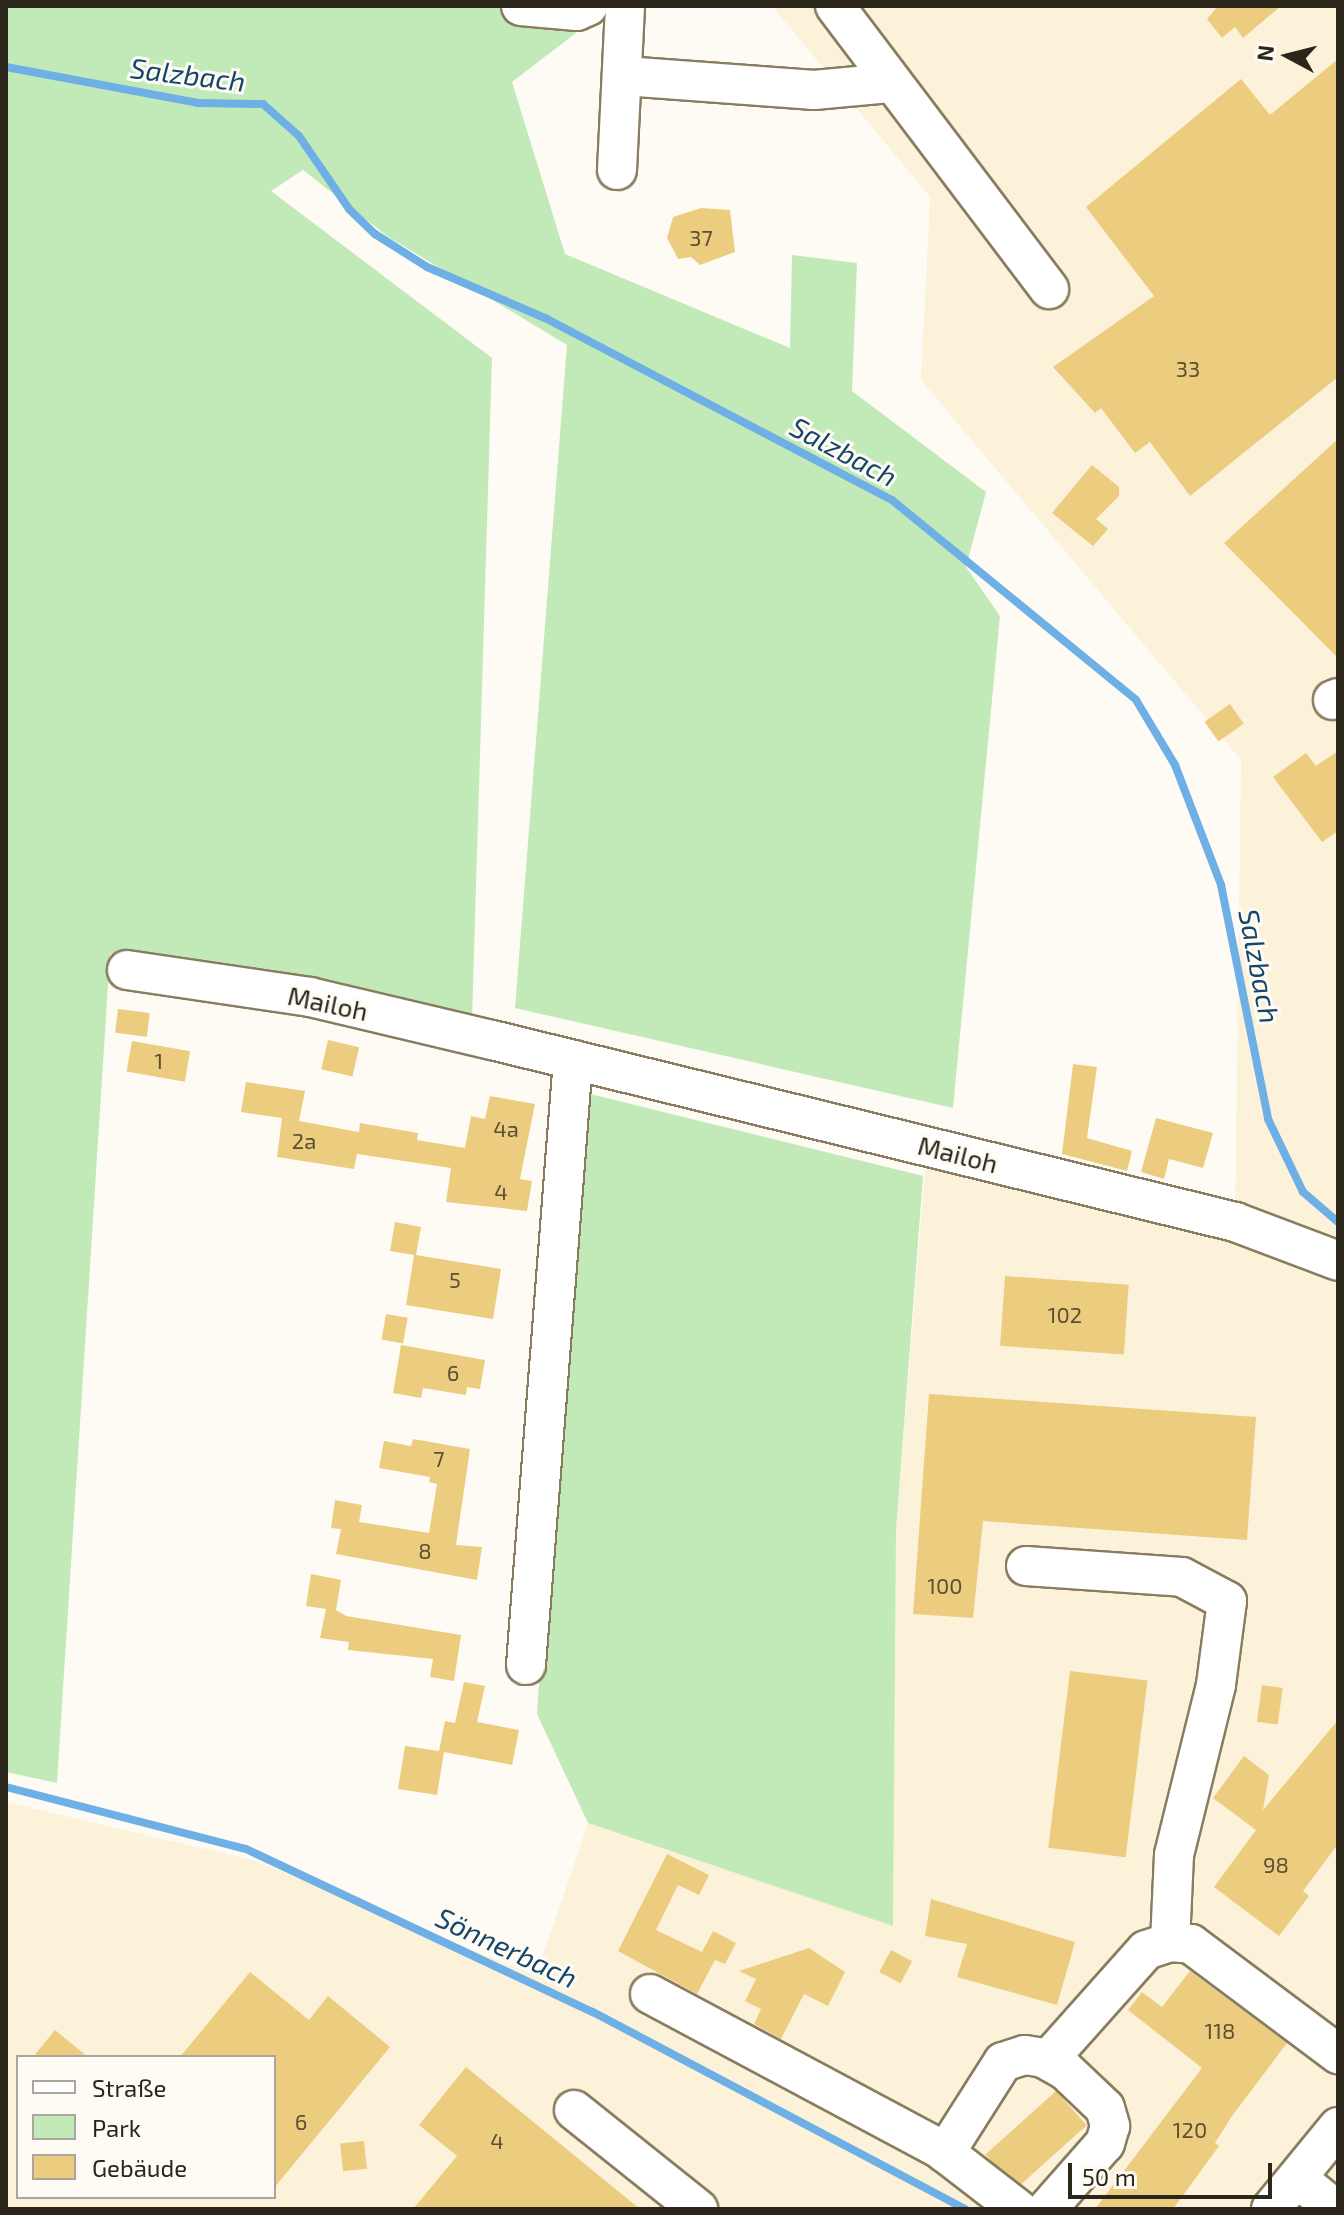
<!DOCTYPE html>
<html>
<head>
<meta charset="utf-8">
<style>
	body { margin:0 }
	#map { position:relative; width:1344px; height:2215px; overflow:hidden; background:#fefbf5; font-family:"Exo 2",sans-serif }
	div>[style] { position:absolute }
	.built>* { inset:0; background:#fcf2da }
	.green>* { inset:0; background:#c1eab8 }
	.stream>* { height:8px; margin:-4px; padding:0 4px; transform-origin:4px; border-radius:4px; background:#6eb0e5 }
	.building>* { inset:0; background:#eccc7f; transform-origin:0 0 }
	.roads { filter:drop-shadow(2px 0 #897c5f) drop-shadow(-2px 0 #897c5f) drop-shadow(0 2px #897c5f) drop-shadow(0 -2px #897c5f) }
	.minor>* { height:38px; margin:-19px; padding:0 19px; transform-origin:19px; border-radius:19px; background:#fff }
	span { translate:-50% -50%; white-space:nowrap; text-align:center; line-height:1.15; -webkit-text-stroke:6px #fefbf5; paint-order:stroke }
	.number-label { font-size:22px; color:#5b5033 }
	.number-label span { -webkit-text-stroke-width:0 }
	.street-label { font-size:26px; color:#2b261a }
	.water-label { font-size:28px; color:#154669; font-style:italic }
	.frame { position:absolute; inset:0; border:8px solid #2b261a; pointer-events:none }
	.legend { position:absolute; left:16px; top:2055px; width:260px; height:144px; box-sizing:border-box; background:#fefbf5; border:2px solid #aaa69d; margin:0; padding:10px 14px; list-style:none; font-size:24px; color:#2b261a }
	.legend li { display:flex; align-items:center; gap:16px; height:40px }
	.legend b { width:40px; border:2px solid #aaa69d }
	.north { position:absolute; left:1248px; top:16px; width:80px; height:80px; -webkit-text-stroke:6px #fefbf5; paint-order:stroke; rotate:277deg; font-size:22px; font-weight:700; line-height:32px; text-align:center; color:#2b261a }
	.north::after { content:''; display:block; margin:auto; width:28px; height:36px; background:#2b261a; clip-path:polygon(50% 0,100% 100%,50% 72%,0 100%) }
	.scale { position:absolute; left:1068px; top:2163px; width:204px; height:36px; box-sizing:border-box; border:4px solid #2b261a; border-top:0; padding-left:10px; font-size:24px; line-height:28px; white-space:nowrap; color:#2b261a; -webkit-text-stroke:6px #fefbf5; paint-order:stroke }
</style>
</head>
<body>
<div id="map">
	<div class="built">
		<i style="clip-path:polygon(evenodd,772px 6px,1338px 6px,1338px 2209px,6px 2209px,6px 1802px,256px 1861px,536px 1976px,588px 1823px,893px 1925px,896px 1530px,927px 1146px,1235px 1221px,1241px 760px,921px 380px,930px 197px,772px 6px,18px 2057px,274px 2057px,274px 2197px,18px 2197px,18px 2057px)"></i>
	</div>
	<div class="green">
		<i style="clip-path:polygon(6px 6px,611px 6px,512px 82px,565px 254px,790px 348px,792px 255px,857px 263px,852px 391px,986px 492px,966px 567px,1000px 616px,953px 1108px,515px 1008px,567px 345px,387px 236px,303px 170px,271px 191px,492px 358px,472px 1019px,110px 954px,57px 1783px,6px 1772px)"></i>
		<i style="clip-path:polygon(578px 1091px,923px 1176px,896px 1530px,893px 1926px,588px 1823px,537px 1714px)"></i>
	</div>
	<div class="stream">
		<i style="left:6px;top:67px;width:195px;rotate:10.6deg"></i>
		<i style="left:198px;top:103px;width:65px;rotate:0.9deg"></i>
		<i style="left:263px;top:104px;width:48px;rotate:41.6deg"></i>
		<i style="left:299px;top:136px;width:88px;rotate:55.6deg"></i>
		<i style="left:349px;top:209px;width:36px;rotate:44deg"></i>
		<i style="left:375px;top:234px;width:62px;rotate:32.4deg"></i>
		<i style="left:427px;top:267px;width:131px;rotate:23.4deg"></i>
		<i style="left:547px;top:319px;width:390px;rotate:27.7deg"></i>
		<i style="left:892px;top:500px;width:315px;rotate:39.3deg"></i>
		<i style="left:1136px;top:700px;width:76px;rotate:59deg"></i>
		<i style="left:1175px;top:765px;width:129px;rotate:69deg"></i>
		<i style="left:1221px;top:885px;width:239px;rotate:78.6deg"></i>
		<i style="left:1268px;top:1119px;width:81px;rotate:64.4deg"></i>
		<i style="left:1303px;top:1192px;width:46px;rotate:40.6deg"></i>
		<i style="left:6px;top:1787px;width:248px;rotate:14.5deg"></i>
		<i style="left:246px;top:1849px;width:383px;rotate:25.2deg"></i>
		<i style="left:593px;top:2012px;width:421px;rotate:27.9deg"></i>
	</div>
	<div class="building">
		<i style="clip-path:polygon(1218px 6px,1281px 6px,1243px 38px,1235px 27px,1222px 38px,1207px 19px)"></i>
		<i style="clip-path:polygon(1338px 59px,1338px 377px,1190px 496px,1150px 442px,1135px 453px,1101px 408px,1095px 413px,1053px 367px,1154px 296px,1086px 207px,1241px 79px,1270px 115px)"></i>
		<i style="clip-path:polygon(701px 208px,730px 210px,735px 252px,700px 265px,691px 257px,678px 259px,667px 238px,673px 217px)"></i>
		<i style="clip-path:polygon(1338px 439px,1338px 658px,1224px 543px)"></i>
		<i style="clip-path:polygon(1092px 465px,1119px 487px,1119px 496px,1096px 519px,1108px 529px,1093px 546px,1052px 513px)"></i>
		<i style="left:1230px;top:704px;width:24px;height:31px;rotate:55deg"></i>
		<i style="clip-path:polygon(1338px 751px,1338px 831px,1322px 842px,1273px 777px,1306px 753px,1316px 766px)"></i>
		<i style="left:118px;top:1009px;width:32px;height:24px;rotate:7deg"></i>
		<i style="left:328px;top:1040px;width:32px;height:30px;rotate:13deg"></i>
		<i style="left:132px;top:1041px;width:59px;height:31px;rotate:10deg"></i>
		<i style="clip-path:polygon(1073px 1064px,1097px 1067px,1087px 1138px,1132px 1151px,1127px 1171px,1062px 1154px)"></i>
		<i style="clip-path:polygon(246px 1082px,305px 1091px,299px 1121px,359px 1132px,360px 1123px,418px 1133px,417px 1140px,465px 1148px,471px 1116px,485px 1119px,490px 1096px,535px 1104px,520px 1179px,532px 1181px,527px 1211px,446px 1202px,451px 1168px,357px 1154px,354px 1169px,277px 1157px,282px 1118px,241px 1112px)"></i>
		<i style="clip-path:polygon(1156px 1118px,1213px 1133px,1203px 1168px,1169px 1159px,1164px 1179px,1141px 1172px)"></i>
		<i style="clip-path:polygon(395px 1222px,421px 1227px,416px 1255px,501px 1269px,493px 1319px,406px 1305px,414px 1255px,390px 1251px)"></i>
		<i style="left:1005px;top:1276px;width:124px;height:70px;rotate:4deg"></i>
		<i style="left:386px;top:1314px;width:22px;height:26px;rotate:10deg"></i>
		<i style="clip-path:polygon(401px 1345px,485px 1360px,480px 1389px,467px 1387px,466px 1395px,423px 1388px,421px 1398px,393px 1393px)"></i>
		<i style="clip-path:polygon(929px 1394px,1256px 1417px,1247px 1540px,983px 1521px,973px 1618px,913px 1614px)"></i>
		<i style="clip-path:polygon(413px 1439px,470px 1449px,456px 1545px,482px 1547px,477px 1580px,336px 1554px,341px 1529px,331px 1528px,335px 1500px,362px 1505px,359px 1522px,429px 1533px,437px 1484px,429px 1482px,430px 1477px,379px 1468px,384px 1441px,411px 1446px)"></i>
		<i style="clip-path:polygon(311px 1574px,341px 1580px,336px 1610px,346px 1616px,461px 1635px,454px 1681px,430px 1677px,433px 1659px,348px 1650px,349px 1642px,320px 1638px,326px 1609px,306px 1606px)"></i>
		<i style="left:1070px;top:1671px;width:78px;height:178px;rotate:7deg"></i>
		<i style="clip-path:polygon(464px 1682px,485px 1686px,477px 1722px,519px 1730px,512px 1765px,444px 1752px,437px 1795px,398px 1789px,405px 1746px,439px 1751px,445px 1721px,455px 1723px)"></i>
		<i style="left:1262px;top:1685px;width:21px;height:37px;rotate:8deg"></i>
		<i style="clip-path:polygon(1338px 1720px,1338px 1844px,1303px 1891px,1309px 1896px,1279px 1936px,1214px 1887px,1256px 1830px,1213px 1798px,1244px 1756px,1269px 1775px,1263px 1810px)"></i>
		<i style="clip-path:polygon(667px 1854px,709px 1875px,699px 1895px,678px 1885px,656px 1930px,702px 1952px,713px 1931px,736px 1943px,725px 1964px,715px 1960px,697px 1994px,618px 1951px)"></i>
		<i style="clip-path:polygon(931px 1899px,1075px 1942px,1057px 2005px,957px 1977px,967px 1944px,925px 1936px)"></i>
		<i style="clip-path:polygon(809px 1948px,845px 1972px,828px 2006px,804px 1994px,781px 2039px,754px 2024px,761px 2009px,745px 2001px,756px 1979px,739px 1971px)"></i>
		<i style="left:891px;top:1950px;width:24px;height:25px;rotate:28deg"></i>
		<i style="clip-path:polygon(1190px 1971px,1287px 2043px,1232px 2116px,1215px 2143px,1219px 2146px,1173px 2209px,1095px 2209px,1202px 2068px,1128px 2010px,1142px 1992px,1162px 2007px)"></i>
		<i style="clip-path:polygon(250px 1972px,309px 2020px,328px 1996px,390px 2047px,274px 2188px,274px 2057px,180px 2057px)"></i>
		<i style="clip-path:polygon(55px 2030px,88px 2057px,33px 2057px)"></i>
		<i style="clip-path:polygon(466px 2067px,640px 2209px,413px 2209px,457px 2156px,419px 2125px)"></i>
		<i style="left:1056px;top:2091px;width:46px;height:95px;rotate:48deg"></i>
		<i style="left:364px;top:2141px;width:28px;height:24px;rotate:84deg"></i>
	</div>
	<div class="roads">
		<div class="minor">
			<i style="left:521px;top:6px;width:56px;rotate:5.1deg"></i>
			<i style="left:577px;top:11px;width:12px;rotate:-24deg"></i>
			<i style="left:835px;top:6px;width:355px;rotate:52.9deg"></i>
			<i style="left:624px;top:76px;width:191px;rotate:4.2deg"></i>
			<i style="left:814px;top:90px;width:76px;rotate:-5.3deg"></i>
			<i style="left:617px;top:170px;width:164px;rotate:-87.2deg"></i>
			<i style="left:1333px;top:700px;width:5px;rotate:-22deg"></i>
			<i style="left:127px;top:970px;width:185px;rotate:8.4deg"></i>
			<i style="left:310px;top:997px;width:187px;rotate:13.3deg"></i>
			<i style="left:492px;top:1040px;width:765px;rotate:13.76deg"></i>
			<i style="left:1235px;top:1222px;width:110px;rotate:20.7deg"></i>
			<i style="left:1026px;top:1566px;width:156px;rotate:4deg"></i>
			<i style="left:1182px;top:1577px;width:51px;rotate:28.1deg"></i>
			<i style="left:1227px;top:1601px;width:85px;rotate:97.5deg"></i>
			<i style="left:1216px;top:1685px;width:175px;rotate:103.9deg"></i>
			<i style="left:1174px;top:1855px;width:87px;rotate:92.6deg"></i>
			<i style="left:526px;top:1665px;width:607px;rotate:-85.56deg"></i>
			<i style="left:650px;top:1994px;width:327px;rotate:28.1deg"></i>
			<i style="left:939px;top:2148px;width:100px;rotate:37.7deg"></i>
			<i style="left:1048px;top:2060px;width:147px;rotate:-48.3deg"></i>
			<i style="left:1146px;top:1950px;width:25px;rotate:-18deg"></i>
			<i style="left:1170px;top:1942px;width:21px;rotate:5deg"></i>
			<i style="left:1191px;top:1944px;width:184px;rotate:36.8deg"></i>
			<i style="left:574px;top:2110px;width:159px;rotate:38.6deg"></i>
			<i style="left:945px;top:2153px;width:108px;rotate:-57.5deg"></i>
			<i style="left:1003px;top:2062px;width:23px;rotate:-18deg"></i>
			<i style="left:1025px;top:2055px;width:18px;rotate:9deg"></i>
			<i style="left:1043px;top:2058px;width:25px;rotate:29deg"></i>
			<i style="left:1065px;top:2070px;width:55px;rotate:43.5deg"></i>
			<i style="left:1105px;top:2108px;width:19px;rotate:74deg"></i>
			<i style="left:1110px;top:2126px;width:18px;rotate:106deg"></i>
			<i style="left:1105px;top:2143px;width:88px;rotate:131.3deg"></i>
			<i style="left:1297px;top:2178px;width:49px;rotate:39.2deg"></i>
			<i style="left:1271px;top:2209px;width:106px;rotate:-50.7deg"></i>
		</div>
	</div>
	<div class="number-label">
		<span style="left:701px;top:238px">37</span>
		<span style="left:1188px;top:369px">33</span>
		<span style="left:159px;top:1061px">1</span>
		<span style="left:506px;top:1129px">4a</span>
		<span style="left:304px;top:1141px">2a</span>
		<span style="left:501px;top:1192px">4</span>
		<span style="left:455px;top:1280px">5</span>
		<span style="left:1065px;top:1315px">102</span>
		<span style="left:453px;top:1373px">6</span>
		<span style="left:439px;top:1459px">7</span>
		<span style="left:425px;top:1551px">8</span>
		<span style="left:945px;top:1586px">100</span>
		<span style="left:1276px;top:1865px">98</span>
		<span style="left:1220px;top:2031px">118</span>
		<span style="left:301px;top:2122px">6</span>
		<span style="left:1190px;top:2130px">120</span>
		<span style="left:497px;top:2141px">4</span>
	</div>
	<div class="street-label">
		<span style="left:328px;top:1003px;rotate:12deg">Mailoh</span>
		<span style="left:958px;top:1154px;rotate:14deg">Mailoh</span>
	</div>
	<div class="water-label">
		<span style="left:188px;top:74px;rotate:7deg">Salzbach</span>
		<span style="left:844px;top:451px;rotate:28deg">Salzbach</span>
		<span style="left:1260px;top:966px;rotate:79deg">Salzbach</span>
		<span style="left:507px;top:1947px;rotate:25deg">Sönnerbach</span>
	</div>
	<div class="frame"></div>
	<ul class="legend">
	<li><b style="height:10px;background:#fff"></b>Straße</li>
	<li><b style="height:22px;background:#c1eab8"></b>Park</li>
	<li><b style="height:22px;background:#eccc7f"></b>Gebäude</li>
	</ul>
	<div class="north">N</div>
	<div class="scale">50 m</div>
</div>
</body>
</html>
